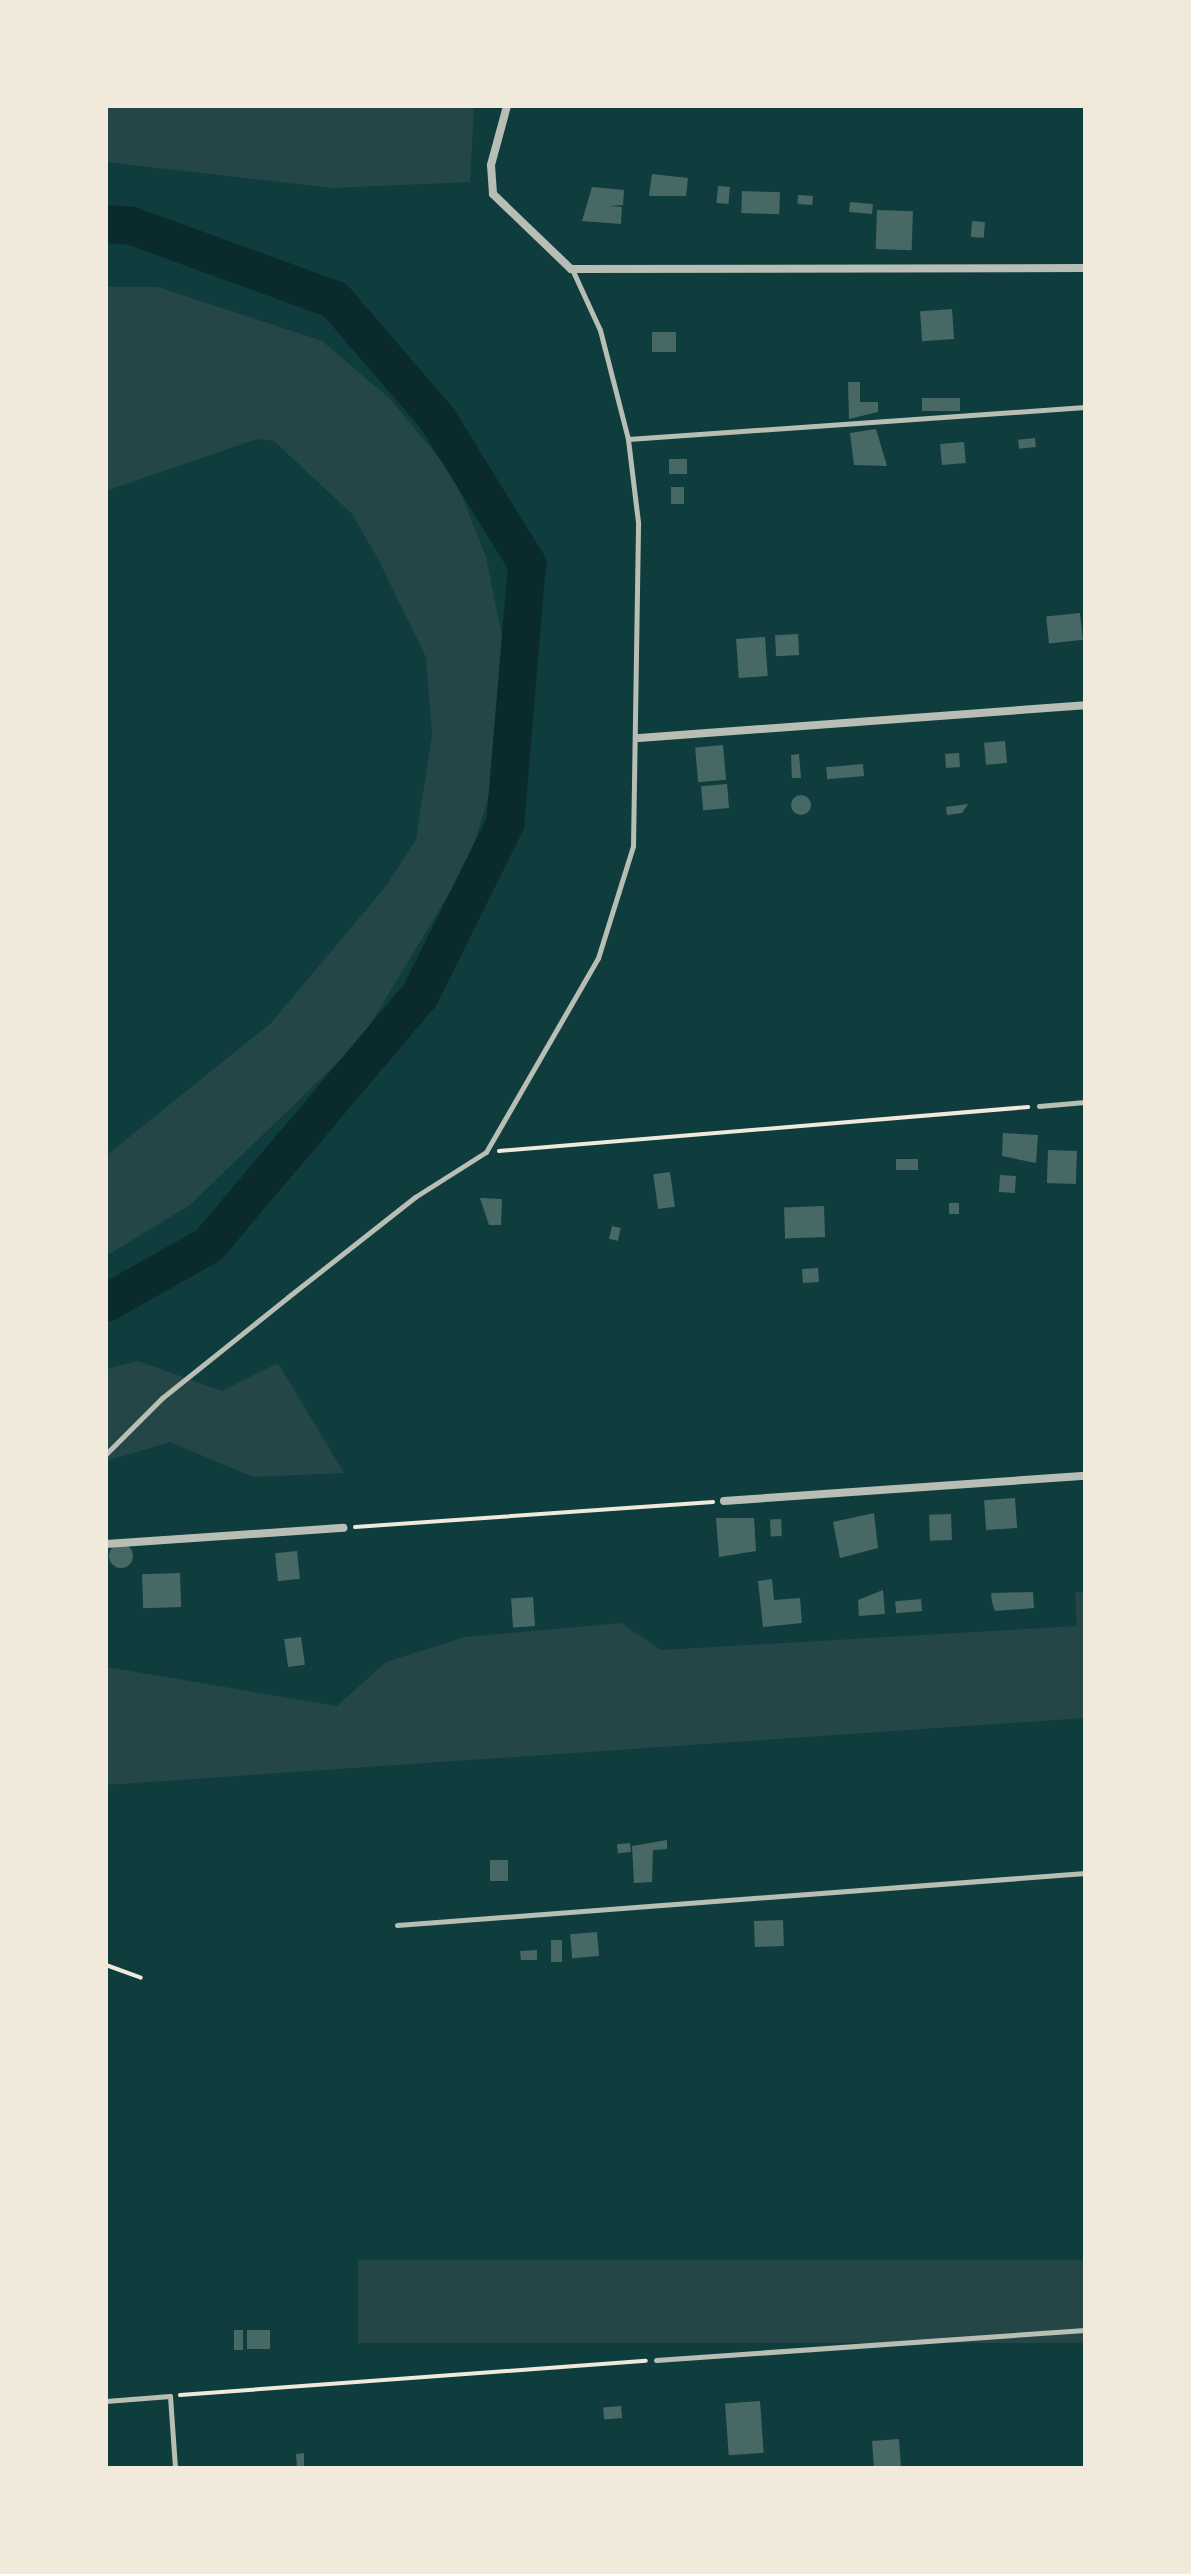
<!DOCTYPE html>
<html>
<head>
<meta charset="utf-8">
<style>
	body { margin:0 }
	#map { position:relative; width:1191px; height:2574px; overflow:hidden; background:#0f3d3e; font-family:"Noto Sans",sans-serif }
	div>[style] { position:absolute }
	.green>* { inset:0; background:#244646; transform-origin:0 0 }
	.river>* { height:38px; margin:-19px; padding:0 19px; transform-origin:19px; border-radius:19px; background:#0a2a2b }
	.building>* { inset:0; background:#486865; transform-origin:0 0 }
	.round { border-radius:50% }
	.path>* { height:4px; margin:-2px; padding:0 2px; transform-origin:2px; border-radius:2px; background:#f1e9da }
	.service>* { height:5px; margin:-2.5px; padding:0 2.5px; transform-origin:2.5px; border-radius:2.5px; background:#b8beb3 }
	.minor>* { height:8px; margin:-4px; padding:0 4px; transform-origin:4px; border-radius:4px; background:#b8beb3 }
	span { translate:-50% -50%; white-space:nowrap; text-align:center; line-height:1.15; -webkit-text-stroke:7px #f1e9da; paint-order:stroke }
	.frame { position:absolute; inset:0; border:108px solid #f1e9da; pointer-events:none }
</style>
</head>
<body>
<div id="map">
	<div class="green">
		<i style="clip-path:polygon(106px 106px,474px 106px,470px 182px,332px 188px,106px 162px)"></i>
		<i style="clip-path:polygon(106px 287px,158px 287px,322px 341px,389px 398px,454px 476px,486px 557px,503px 641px,491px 789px,469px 861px,360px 1041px,190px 1205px,106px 1256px,106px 1156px,271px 1023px,386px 886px,416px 840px,432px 734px,426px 657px,377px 557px,352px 514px,274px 441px,257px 439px,106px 491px)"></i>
		<i style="clip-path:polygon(138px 1361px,222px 1391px,278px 1363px,344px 1473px,253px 1477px,170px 1442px,106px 1461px,106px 1369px)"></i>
		<i style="clip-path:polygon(1075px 1592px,1085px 1592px,1085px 1718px,106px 1785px,106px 1667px,337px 1706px,386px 1662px,465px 1637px,621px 1623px,661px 1650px,1077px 1626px)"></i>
		<i style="left:1085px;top:2260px;width:83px;height:727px;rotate:90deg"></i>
	</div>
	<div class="river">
		<i style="left:106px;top:224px;width:26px;rotate:4deg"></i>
		<i style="left:132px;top:226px;width:216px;rotate:20deg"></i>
		<i style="left:335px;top:300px;width:156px;rotate:49.2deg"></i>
		<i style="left:437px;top:418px;width:172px;rotate:58.3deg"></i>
		<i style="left:527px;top:564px;width:261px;rotate:94.8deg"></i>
		<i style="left:505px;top:824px;width:191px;rotate:116.4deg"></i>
		<i style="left:420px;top:995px;width:327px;rotate:130.2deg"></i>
		<i style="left:209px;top:1245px;width:118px;rotate:150.6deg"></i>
	</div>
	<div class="building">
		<i style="clip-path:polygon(652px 174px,688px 178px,686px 196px,649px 196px)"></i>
		<i style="left:718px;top:186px;width:12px;height:17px;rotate:5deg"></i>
		<i style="clip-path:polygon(592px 187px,624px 190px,623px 205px,609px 206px,622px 207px,621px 224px,582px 221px)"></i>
		<i style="left:742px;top:191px;width:38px;height:22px;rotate:2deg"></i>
		<i style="left:798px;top:195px;width:15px;height:9px;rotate:4deg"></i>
		<i style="left:850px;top:202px;width:23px;height:10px;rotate:5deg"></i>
		<i style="left:877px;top:210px;width:36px;height:39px;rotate:2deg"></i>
		<i style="left:972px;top:221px;width:13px;height:16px;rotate:4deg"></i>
		<i style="left:952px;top:309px;width:30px;height:32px;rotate:86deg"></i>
		<i style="left:652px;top:332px;width:24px;height:20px"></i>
		<i style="clip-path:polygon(848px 382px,860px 382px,860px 402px,878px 402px,878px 412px,849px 419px)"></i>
		<i style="left:960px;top:398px;width:13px;height:38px;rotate:90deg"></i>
		<i style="clip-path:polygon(876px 429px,887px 466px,854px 465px,850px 433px)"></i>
		<i style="left:1035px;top:438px;width:9px;height:17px;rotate:84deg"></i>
		<i style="left:964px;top:442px;width:21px;height:24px;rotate:85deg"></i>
		<i style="left:687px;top:459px;width:15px;height:18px;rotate:90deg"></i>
		<i style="left:671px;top:487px;width:13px;height:17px"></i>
		<i style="left:1080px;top:613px;width:27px;height:34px;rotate:84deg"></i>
		<i style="left:798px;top:634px;width:21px;height:23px;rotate:87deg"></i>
		<i style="left:765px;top:637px;width:39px;height:29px;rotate:86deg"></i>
		<i style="left:1005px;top:741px;width:22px;height:21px;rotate:85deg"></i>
		<i style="left:723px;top:745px;width:35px;height:28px;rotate:85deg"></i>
		<i style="left:959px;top:753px;width:14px;height:14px;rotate:86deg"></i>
		<i style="clip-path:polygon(799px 754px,801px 778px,792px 778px,791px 755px)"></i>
		<i style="left:863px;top:764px;width:12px;height:37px;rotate:85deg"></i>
		<i style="left:727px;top:784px;width:24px;height:26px;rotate:85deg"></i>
		<i class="round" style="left:791px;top:795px;width:20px;height:20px"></i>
		<i style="clip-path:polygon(968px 804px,962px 813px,947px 815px,946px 807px)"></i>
		<i style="clip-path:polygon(1003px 1133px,1038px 1135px,1036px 1163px,1002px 1156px)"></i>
		<i style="left:1048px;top:1150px;width:29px;height:33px;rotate:2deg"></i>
		<i style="left:918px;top:1159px;width:11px;height:22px;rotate:90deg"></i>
		<i style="left:670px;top:1172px;width:35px;height:17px;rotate:82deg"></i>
		<i style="left:1000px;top:1175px;width:16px;height:17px;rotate:4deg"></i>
		<i style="clip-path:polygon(480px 1198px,502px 1199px,501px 1225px,489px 1225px)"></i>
		<i style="left:949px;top:1203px;width:10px;height:11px"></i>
		<i style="left:824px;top:1206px;width:31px;height:40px;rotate:88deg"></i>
		<i style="left:612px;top:1226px;width:9px;height:13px;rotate:13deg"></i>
		<i style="left:818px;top:1268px;width:14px;height:16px;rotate:86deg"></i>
		<i style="left:1015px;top:1498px;width:30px;height:31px;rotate:86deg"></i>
		<i style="clip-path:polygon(874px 1513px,878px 1548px,840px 1558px,833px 1522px)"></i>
		<i style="left:951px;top:1514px;width:26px;height:22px;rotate:88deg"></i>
		<i style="clip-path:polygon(716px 1518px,754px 1518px,756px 1551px,719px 1557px)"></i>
		<i style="left:781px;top:1519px;width:17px;height:11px;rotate:87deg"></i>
		<i class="round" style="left:109px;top:1544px;width:24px;height:24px"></i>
		<i style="left:297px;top:1551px;width:28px;height:22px;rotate:84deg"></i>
		<i style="left:180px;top:1573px;width:34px;height:38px;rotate:88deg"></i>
		<i style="clip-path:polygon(772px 1579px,774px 1600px,800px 1598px,802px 1623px,763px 1627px,758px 1581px)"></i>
		<i style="clip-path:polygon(883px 1590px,885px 1614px,859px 1616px,858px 1600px)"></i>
		<i style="clip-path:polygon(1033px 1592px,1034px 1608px,995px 1611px,992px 1602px,991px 1593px)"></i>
		<i style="left:533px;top:1597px;width:29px;height:22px;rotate:86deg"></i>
		<i style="left:921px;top:1599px;width:12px;height:26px;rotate:85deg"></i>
		<i style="left:301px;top:1637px;width:28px;height:17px;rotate:82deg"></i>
		<i style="clip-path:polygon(667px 1840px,667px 1849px,653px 1850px,652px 1882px,634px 1883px,632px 1846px)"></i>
		<i style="left:630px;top:1843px;width:9px;height:13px;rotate:84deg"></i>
		<i style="left:490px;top:1860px;width:18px;height:21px"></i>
		<i style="left:783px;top:1920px;width:26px;height:29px;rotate:88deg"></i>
		<i style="left:597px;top:1932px;width:24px;height:27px;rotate:85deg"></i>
		<i style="left:551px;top:1940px;width:11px;height:22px"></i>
		<i style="clip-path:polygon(537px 1950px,537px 1960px,521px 1960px,520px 1951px)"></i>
		<i style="left:234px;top:2330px;width:9px;height:20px"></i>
		<i style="left:247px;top:2330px;width:23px;height:19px"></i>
		<i style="left:760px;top:2401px;width:52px;height:35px;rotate:86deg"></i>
		<i style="left:621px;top:2406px;width:12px;height:18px;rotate:85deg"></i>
		<i style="left:899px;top:2439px;width:29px;height:27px;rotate:86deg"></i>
		<i style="clip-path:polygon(304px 2453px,304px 2467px,297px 2467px,296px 2454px)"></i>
	</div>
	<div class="path">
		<i style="left:499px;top:1151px;width:531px;rotate:-4.75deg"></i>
		<i style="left:355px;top:1527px;width:359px;rotate:-4deg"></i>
		<i style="left:106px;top:1965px;width:37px;rotate:20deg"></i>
		<i style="left:180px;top:2395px;width:467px;rotate:-4.2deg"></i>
	</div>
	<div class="service">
		<i style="left:628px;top:439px;width:458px;rotate:-4deg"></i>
		<i style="left:1039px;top:1106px;width:46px;rotate:-5deg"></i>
		<i style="left:106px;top:1454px;width:79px;rotate:-45deg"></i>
		<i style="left:162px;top:1398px;width:161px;rotate:-38.7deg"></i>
		<i style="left:288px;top:1297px;width:162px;rotate:-38.2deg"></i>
		<i style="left:415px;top:1197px;width:84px;rotate:-32.4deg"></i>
		<i style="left:486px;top:1152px;width:224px;rotate:-60deg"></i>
		<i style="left:598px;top:958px;width:117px;rotate:-72.6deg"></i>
		<i style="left:633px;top:846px;width:324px;rotate:-89.1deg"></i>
		<i style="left:638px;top:522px;width:84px;rotate:-96.9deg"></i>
		<i style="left:628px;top:439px;width:113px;rotate:-104.4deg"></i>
		<i style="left:600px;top:330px;width:67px;rotate:-114.7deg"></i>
		<i style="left:397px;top:1925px;width:690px;rotate:-4.32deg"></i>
		<i style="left:656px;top:2360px;width:430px;rotate:-4deg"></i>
		<i style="left:106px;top:2401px;width:64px;rotate:-4.5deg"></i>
		<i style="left:170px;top:2396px;width:72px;rotate:86deg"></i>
	</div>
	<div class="minor">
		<i style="left:507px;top:106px;width:61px;rotate:105.2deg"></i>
		<i style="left:491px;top:165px;width:29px;rotate:86deg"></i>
		<i style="left:493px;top:194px;width:108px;rotate:43.9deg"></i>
		<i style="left:571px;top:269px;width:514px;rotate:-0.11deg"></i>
		<i style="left:639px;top:738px;width:447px;rotate:-4.2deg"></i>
		<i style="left:724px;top:1501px;width:362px;rotate:-4deg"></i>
		<i style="left:106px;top:1544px;width:238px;rotate:-3.9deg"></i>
	</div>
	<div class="frame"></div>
</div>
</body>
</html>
